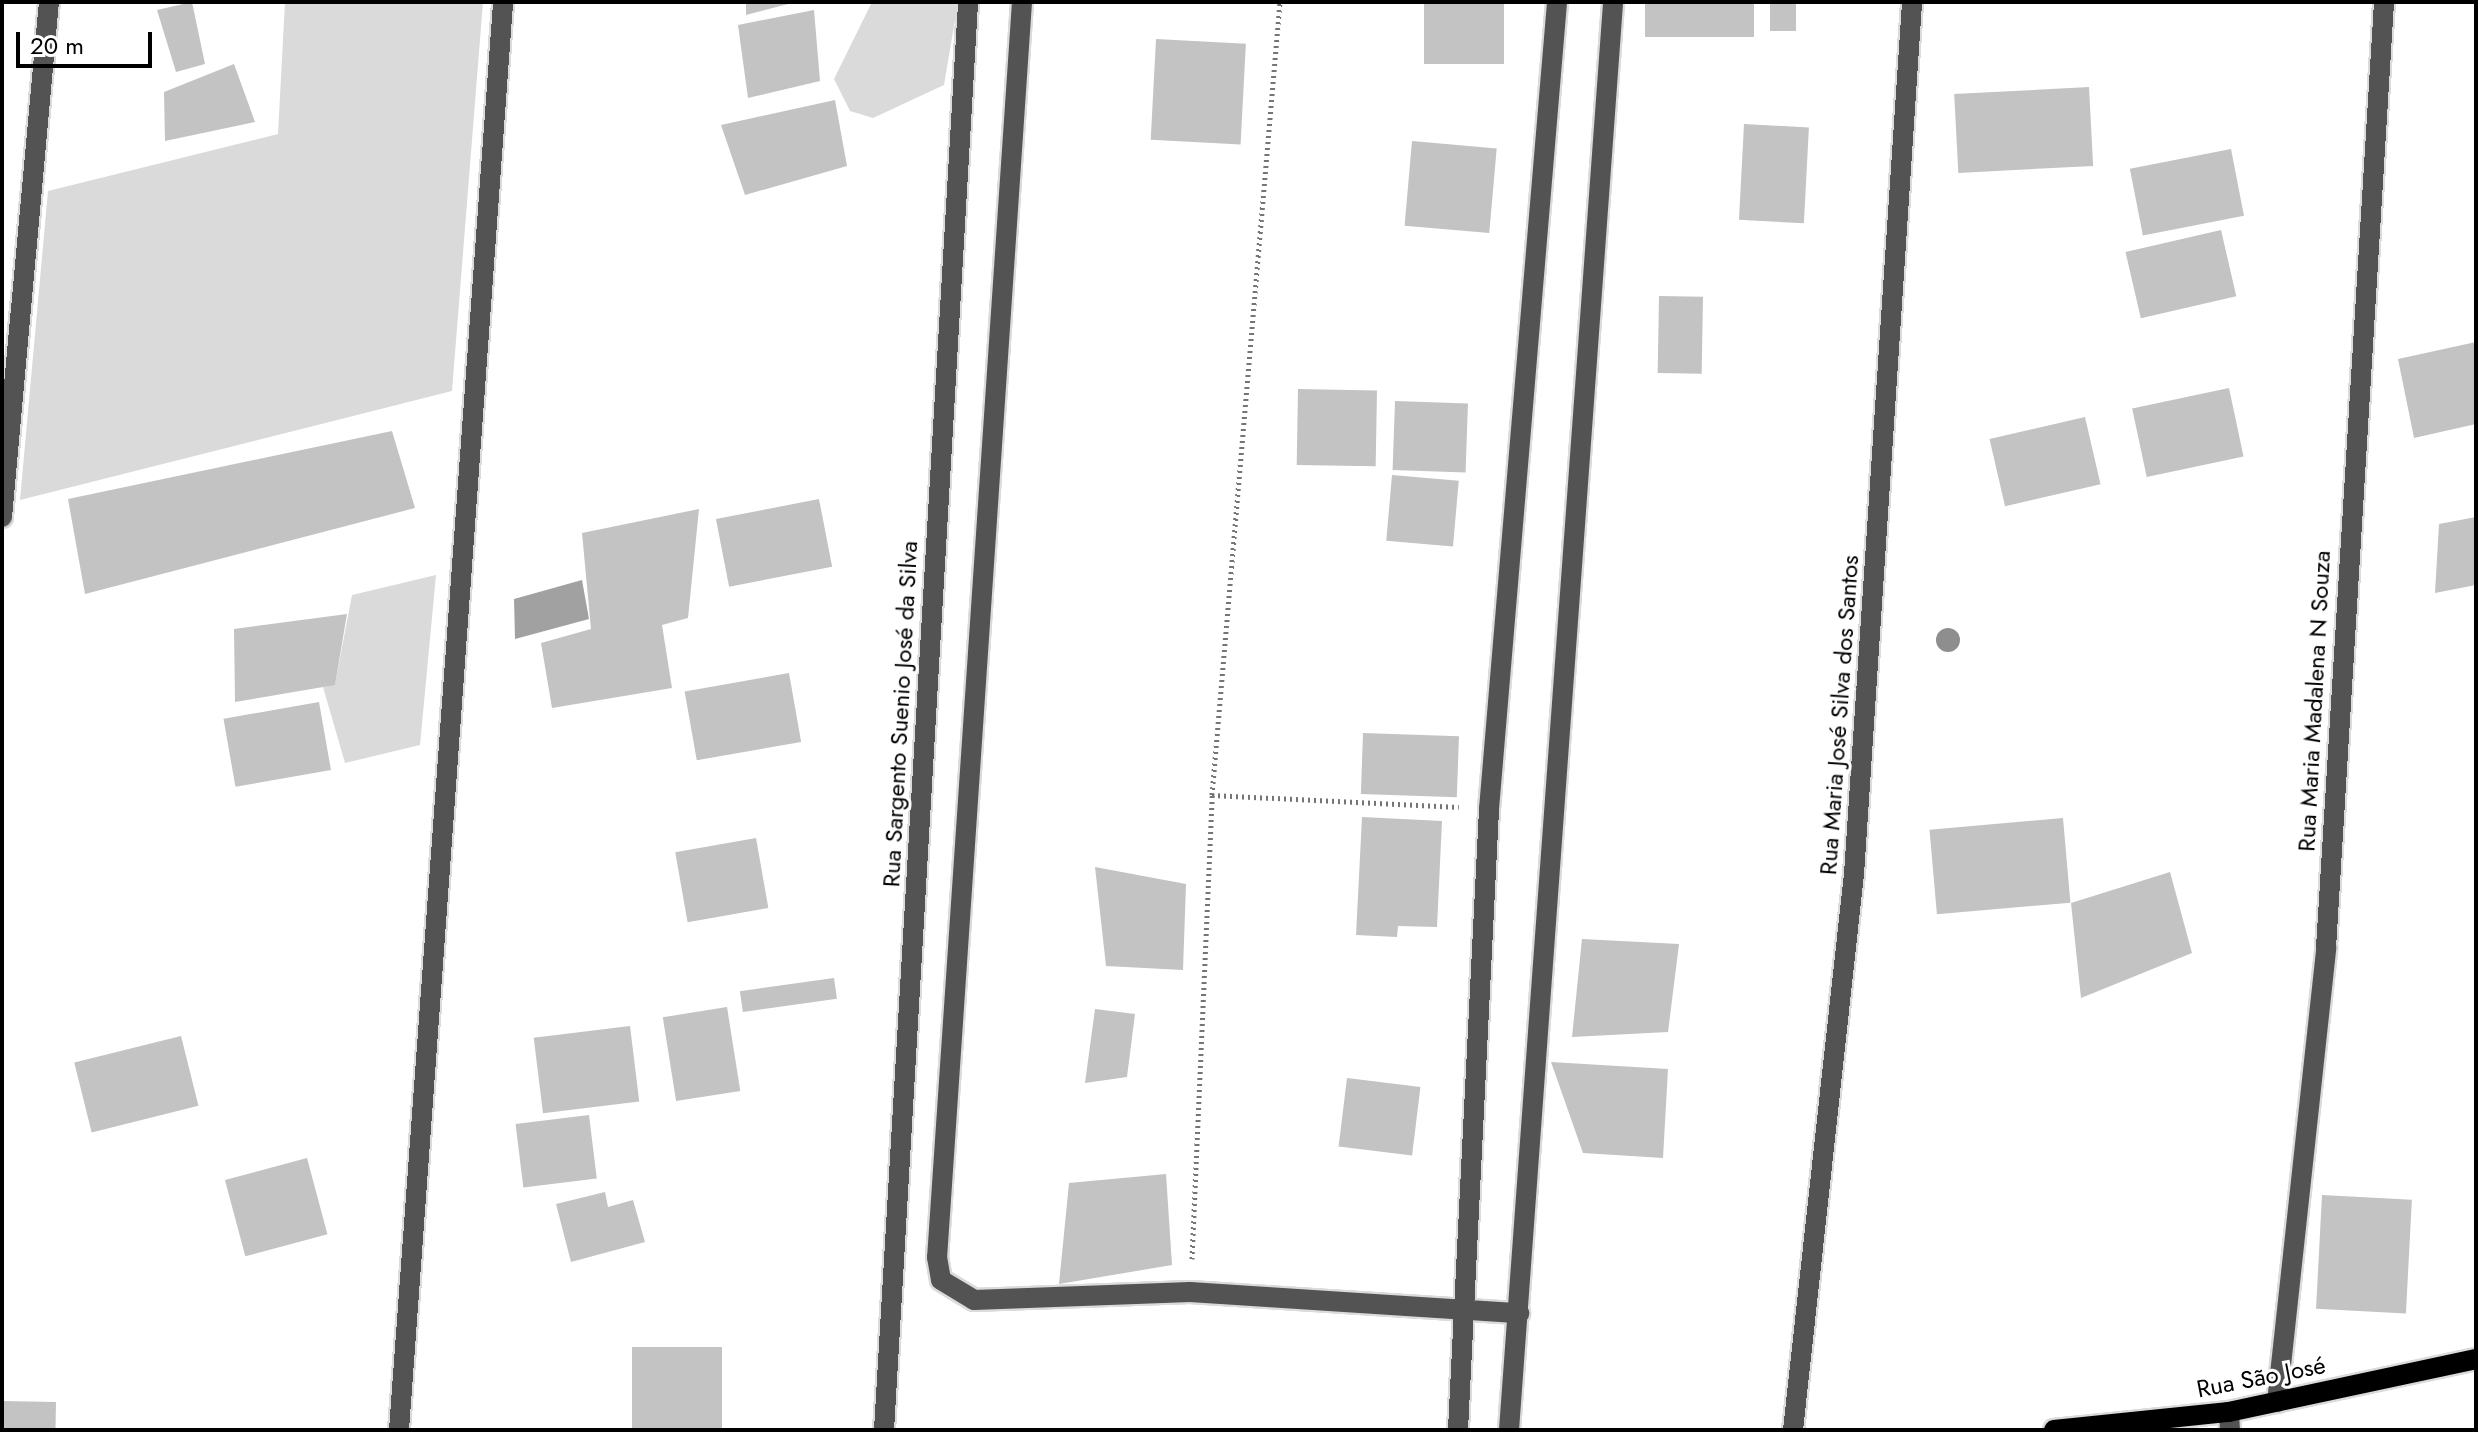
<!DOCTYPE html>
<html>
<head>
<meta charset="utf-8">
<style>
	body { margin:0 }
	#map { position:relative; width:2478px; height:1432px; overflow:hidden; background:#fff; font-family:Jost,sans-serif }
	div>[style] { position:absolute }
	.green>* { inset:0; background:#dadada }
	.water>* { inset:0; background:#a1a1a1 }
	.building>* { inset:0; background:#c3c3c3; transform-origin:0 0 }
	.path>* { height:5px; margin-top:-2.5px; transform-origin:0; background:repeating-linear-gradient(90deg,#757575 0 2px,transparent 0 6px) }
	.roads { filter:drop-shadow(2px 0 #dbdbdb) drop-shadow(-2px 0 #dbdbdb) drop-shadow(0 2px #dbdbdb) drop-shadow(0 -2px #dbdbdb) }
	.minor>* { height:20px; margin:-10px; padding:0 10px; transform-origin:10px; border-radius:10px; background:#535353 }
	.major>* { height:20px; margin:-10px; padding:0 10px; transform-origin:10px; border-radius:10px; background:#000 }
	.trees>* { width:24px; height:24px; margin:-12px; border-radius:50%; background:#8e8e8e }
	span { translate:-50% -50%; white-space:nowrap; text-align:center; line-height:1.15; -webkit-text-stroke:6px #fff; paint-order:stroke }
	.street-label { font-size:24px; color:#000 }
	.frame { position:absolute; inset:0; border:4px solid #000; pointer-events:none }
	.scale { position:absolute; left:16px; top:32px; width:136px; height:36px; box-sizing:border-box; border:4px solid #000; border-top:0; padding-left:10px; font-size:24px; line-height:28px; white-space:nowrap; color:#000; -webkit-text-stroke:6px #fff; paint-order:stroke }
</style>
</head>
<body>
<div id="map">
	<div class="green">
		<i style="clip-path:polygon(285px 2px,483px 2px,452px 391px,20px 500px,48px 191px,278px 134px)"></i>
		<i style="clip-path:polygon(872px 2px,958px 2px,944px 85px,873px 118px,850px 111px,834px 79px)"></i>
		<i style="clip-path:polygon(436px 575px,420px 745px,345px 763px,323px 687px,335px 684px,352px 595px)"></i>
	</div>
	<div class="water">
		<i style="clip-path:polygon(582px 580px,589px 619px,515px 639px,514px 599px)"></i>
	</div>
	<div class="building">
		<i style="clip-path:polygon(192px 2px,205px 64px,176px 72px,157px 10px)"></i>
		<i style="clip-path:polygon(746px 2px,792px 2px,792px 3px,746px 15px)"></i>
		<i style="left:1424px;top:2px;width:80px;height:62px"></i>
		<i style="left:1645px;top:2px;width:109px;height:35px"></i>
		<i style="left:1770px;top:2px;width:26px;height:29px"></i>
		<i style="clip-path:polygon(814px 10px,820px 81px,748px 98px,738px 25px)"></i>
		<i style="left:1156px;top:39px;width:90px;height:101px;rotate:3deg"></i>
		<i style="clip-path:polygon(234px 64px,255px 122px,165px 141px,164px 92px)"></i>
		<i style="left:2089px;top:87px;width:79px;height:135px;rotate:87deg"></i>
		<i style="clip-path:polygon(835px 100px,847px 166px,745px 195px,721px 125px)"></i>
		<i style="left:1744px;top:124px;width:65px;height:96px;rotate:3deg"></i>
		<i style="left:1412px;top:141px;width:85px;height:85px;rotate:5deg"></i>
		<i style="left:2231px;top:149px;width:68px;height:103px;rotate:79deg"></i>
		<i style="left:2221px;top:230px;width:68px;height:98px;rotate:77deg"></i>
		<i style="left:1659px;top:296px;width:44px;height:77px;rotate:1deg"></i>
		<i style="clip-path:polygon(2476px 342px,2476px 424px,2414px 438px,2398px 359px)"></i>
		<i style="left:2229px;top:388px;width:70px;height:99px;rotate:78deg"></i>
		<i style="left:1298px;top:389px;width:79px;height:76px;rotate:1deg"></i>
		<i style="left:1395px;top:401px;width:73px;height:69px;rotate:2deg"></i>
		<i style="left:2085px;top:417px;width:69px;height:98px;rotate:77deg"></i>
		<i style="clip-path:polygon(392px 431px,415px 508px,85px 594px,68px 499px)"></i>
		<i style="left:1392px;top:475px;width:67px;height:66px;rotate:5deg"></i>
		<i style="left:819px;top:499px;width:69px;height:105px;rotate:79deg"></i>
		<i style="clip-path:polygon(699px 509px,688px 618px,662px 625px,672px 688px,552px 708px,541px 643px,591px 629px,582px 533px)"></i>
		<i style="clip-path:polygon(2476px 517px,2476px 585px,2435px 593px,2439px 524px)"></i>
		<i style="clip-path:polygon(347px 614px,335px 685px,235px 702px,234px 629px)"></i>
		<i style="left:789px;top:673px;width:70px;height:106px;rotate:80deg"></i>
		<i style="left:319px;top:702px;width:69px;height:97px;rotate:80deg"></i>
		<i style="left:1363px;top:733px;width:96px;height:61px;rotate:2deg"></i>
		<i style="clip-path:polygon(1362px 817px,1442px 821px,1437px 927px,1398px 926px,1397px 937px,1356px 935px)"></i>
		<i style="left:2063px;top:818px;width:85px;height:134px;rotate:85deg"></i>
		<i style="left:756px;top:838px;width:71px;height:82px;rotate:80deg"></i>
		<i style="clip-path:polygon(1095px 867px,1186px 884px,1183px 970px,1106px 966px)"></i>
		<i style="clip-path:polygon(2170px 872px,2192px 953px,2081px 998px,2071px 903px)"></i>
		<i style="clip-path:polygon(1582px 939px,1679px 944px,1668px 1032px,1572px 1037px)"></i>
		<i style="left:834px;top:978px;width:21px;height:95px;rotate:82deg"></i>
		<i style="left:727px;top:1007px;width:85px;height:65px;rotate:81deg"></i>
		<i style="clip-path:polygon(1095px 1009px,1135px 1014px,1127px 1077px,1085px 1083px)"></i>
		<i style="left:630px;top:1026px;width:76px;height:97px;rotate:83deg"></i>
		<i style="left:181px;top:1036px;width:72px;height:110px;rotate:76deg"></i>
		<i style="clip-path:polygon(1551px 1062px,1668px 1069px,1663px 1158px,1583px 1153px)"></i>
		<i style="left:1347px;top:1078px;width:74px;height:69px;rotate:7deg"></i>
		<i style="left:589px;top:1115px;width:64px;height:74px;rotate:83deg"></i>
		<i style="left:307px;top:1158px;width:79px;height:85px;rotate:75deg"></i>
		<i style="clip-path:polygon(1166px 1174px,1172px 1265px,1059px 1284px,1069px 1183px)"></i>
		<i style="clip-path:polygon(605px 1192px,608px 1207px,633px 1200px,645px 1242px,571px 1262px,556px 1204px)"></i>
		<i style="left:2322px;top:1195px;width:90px;height:114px;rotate:3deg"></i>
		<i style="left:632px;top:1347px;width:90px;height:83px"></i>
		<i style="left:2px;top:1401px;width:54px;height:29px;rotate:1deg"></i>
	</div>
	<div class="path">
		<i style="left:1212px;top:795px;width:247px;rotate:2.8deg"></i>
		<i style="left:1192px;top:1259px;width:464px;rotate:-87.5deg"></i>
		<i style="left:1212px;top:795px;width:796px;rotate:-85.1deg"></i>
	</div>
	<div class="roads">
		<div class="minor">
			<i style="left:1022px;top:2px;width:1258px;rotate:93.87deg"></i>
			<i style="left:937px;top:1257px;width:23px;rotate:80deg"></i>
			<i style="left:941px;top:1280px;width:39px;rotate:31deg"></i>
			<i style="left:974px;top:1300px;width:216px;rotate:-2.1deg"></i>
			<i style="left:1190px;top:1292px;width:330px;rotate:3.7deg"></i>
			<i style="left:2px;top:517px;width:517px;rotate:-84.79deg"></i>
			<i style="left:2277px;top:1402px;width:457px;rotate:-83.8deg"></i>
			<i style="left:2326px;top:948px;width:948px;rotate:-86.49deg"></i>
			<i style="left:2229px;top:1412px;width:18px;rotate:87deg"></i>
			<i style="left:399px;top:1430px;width:1432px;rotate:-85.83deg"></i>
			<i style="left:884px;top:1430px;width:1430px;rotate:-86.63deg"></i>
			<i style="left:1458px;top:1430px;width:622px;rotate:-87.14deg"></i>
			<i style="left:1489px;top:809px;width:810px;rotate:-85.18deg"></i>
			<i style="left:1509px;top:1430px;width:1432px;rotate:-85.83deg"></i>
			<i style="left:1793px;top:1430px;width:559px;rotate:-83.74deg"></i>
			<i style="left:1854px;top:874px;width:874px;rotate:-86.19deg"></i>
		</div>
		<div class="major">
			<i style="left:2054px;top:1430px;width:176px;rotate:-5.9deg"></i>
			<i style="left:2229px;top:1412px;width:253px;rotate:-12.1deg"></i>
		</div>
	</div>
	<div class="trees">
		<i style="left:1948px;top:640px"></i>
	</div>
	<div class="street-label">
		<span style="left:2314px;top:701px;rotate:-87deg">Rua Maria Madalena N Souza</span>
		<span style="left:900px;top:714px;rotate:-87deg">Rua Sargento Suenio José da Silva</span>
		<span style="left:1839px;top:715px;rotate:-86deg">Rua Maria José Silva dos Santos</span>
		<span style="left:2261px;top:1377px;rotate:-11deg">Rua São José</span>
	</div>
	<div class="frame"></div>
	<div class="scale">20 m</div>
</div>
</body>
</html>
